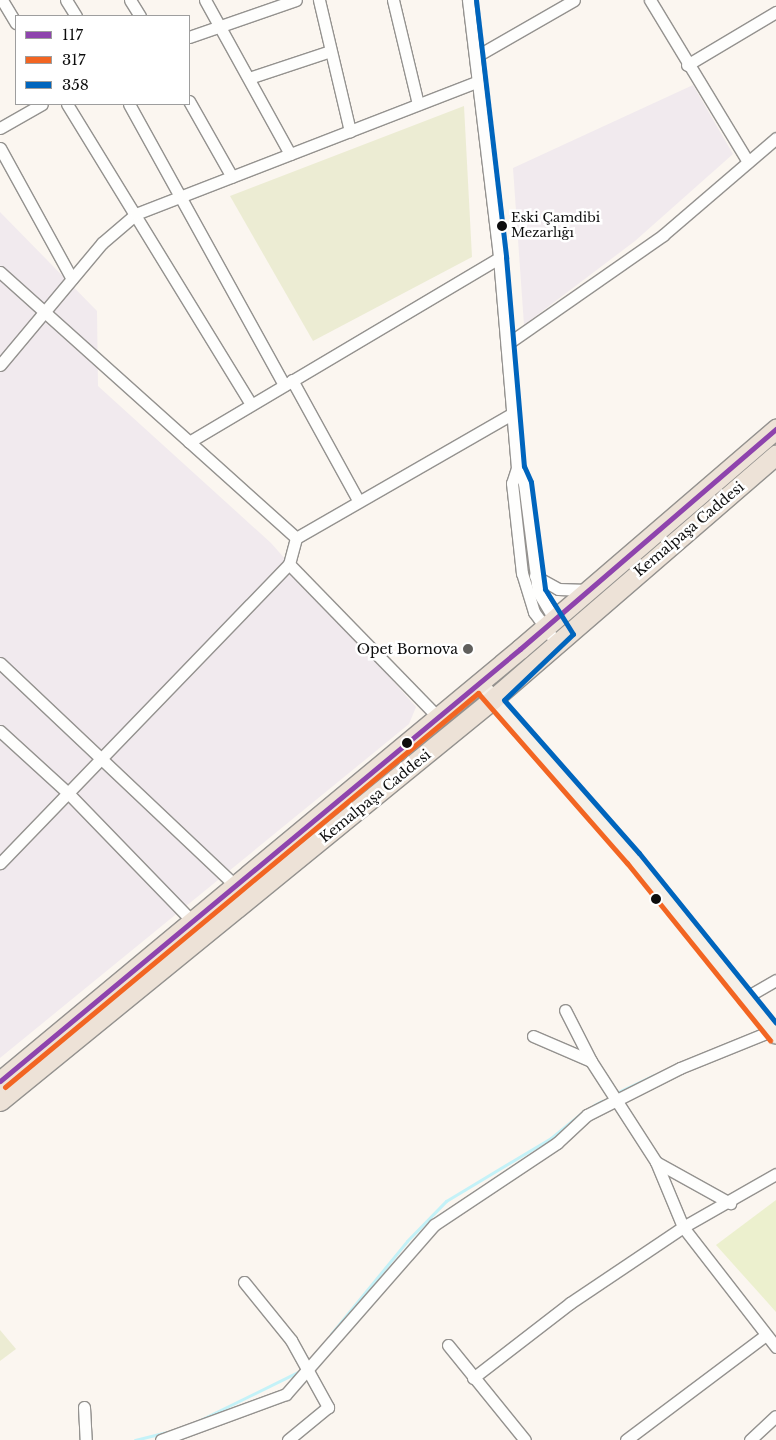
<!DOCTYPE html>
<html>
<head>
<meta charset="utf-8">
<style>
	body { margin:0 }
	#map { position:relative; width:776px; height:1440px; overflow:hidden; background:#fbf6f0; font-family:"Libre Baskerville",serif }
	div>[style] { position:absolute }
	.industrial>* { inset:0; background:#f1eaee }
	.green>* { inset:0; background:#ecf0ce }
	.cemetery>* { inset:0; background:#ececd3 }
	.stream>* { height:3px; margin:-1.5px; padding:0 1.5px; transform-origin:1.5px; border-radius:1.5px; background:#c4f2f8 }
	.roads { filter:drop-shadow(1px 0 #94928f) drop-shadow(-1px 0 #94928f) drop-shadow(0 1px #94928f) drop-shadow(0 -1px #94928f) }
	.street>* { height:11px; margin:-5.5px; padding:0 5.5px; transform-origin:5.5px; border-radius:5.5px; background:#fefefd }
	.secondary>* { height:16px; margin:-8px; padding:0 8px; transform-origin:8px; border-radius:8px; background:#f5f0e8 }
	.primary>* { height:19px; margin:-9.5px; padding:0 9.5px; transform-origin:9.5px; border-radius:9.5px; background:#ede2d7 }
	.bus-1>* { height:5px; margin:-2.5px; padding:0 2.5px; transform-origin:2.5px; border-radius:2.5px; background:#8e44ad }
	.bus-2>* { height:5px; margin:-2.5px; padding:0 2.5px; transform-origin:2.5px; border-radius:2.5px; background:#f26522 }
	.bus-3>* { height:5px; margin:-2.5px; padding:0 2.5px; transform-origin:2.5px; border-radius:2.5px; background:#0065bd }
	.dots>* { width:14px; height:14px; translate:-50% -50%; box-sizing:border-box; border:2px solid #fff; border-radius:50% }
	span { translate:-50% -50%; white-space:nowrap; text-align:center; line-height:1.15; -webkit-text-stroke:5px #fff; paint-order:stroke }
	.bus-label { font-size:13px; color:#0d0d0d }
	.left { translate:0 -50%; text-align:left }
	.street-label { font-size:14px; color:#0d0d0d }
	.poi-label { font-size:14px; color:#0d0d0d }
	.right { translate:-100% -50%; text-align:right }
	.legend { position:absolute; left:15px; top:15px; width:175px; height:90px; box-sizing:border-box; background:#fff; border:1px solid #9e9e9e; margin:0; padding:6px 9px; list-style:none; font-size:15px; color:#0d0d0d }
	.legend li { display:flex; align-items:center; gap:10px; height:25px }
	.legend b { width:25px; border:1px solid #9e9e9e }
</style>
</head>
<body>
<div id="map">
	<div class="industrial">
		<i style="clip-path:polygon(693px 85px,733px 154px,635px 241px,524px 325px,513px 168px)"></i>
		<i style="clip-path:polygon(0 212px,97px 311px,98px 386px,271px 543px,416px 707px,409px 724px,0 1058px)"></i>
	</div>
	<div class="green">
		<i style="clip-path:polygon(776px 1200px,776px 1312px,716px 1245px)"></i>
	</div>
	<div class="cemetery">
		<i style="clip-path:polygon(464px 106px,472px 257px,313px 341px,230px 196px)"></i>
		<i style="clip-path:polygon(0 1330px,16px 1349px,0 1361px)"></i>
	</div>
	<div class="stream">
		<i style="left:616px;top:1093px;width:42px;rotate:-25.3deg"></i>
		<i style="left:594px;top:1105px;width:9px;rotate:-27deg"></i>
		<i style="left:331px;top:1334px;width:120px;rotate:-50.7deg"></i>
		<i style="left:407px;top:1241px;width:56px;rotate:-45.7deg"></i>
		<i style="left:446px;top:1201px;width:122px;rotate:-31deg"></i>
		<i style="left:551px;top:1138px;width:43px;rotate:-39.3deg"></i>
		<i style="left:196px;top:1422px;width:116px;rotate:-26.1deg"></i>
		<i style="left:135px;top:1440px;width:32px;rotate:-14deg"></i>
	</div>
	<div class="roads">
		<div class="street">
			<i style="left:2px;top:0;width:27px;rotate:59deg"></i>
			<i style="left:66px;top:0;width:19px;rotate:58deg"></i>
			<i style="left:130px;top:0;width:19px;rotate:58deg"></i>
			<i style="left:205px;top:0;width:176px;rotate:61.1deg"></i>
			<i style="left:319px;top:0;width:135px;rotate:76.7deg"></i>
			<i style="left:393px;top:0;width:107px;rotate:76.5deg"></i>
			<i style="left:468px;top:0;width:260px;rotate:83.1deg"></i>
			<i style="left:499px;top:258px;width:211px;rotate:85.1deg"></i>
			<i style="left:517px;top:468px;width:17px;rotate:65deg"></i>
			<i style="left:524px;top:483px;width:110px;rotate:82.7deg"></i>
			<i style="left:538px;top:592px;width:31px;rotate:59deg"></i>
			<i style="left:650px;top:0;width:189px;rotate:58.8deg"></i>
			<i style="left:189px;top:37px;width:113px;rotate:-19.1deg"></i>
			<i style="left:475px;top:57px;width:114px;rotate:-29.9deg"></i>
			<i style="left:687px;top:65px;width:104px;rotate:-30.8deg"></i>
			<i style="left:249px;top:78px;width:85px;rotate:-18.4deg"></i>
			<i style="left:189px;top:101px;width:87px;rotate:60.5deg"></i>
			<i style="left:67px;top:104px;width:352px;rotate:58.5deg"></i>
			<i style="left:129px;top:104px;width:321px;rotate:61.1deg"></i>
			<i style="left:0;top:128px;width:48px;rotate:-29.7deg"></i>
			<i style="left:0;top:148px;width:149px;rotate:61.2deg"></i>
			<i style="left:0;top:272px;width:398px;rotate:41.9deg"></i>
			<i style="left:296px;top:538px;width:27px;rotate:105deg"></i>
			<i style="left:289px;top:564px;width:416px;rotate:134deg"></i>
			<i style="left:507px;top:344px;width:190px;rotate:-34.9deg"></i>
			<i style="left:663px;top:235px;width:149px;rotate:-40.6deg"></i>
			<i style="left:0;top:365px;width:159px;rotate:-50.1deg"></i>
			<i style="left:102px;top:243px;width:45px;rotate:-40.5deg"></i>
			<i style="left:136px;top:214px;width:366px;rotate:-21.2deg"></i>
			<i style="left:292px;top:380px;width:137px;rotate:61.2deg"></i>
			<i style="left:189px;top:442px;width:360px;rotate:-30.7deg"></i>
			<i style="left:517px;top:468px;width:16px;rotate:108deg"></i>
			<i style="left:512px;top:483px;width:91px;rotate:83.7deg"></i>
			<i style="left:522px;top:573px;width:41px;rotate:72.9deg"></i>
			<i style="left:534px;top:612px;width:37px;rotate:54deg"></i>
			<i style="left:296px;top:538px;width:250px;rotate:-29.9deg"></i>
			<i style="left:289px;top:564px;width:212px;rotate:45.8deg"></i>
			<i style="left:535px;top:576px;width:26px;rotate:29deg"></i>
			<i style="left:558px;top:589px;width:30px;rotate:2deg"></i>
			<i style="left:0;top:663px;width:326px;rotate:43.4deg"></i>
			<i style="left:0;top:731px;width:92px;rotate:42.4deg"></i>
			<i style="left:68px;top:793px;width:181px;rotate:45.9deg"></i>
			<i style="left:743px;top:999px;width:38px;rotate:-30deg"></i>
			<i style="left:533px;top:1036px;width:63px;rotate:23.3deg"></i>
			<i style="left:591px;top:1061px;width:57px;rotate:-117deg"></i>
			<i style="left:591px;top:1061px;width:120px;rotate:57.2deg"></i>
			<i style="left:656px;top:1162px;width:70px;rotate:67.4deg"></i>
			<i style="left:683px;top:1227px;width:152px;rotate:52.2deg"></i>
			<i style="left:656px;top:1162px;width:85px;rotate:29deg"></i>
			<i style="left:244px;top:1282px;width:75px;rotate:51deg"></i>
			<i style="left:291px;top:1340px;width:77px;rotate:61.1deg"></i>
			<i style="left:328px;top:1407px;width:52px;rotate:140.5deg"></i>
			<i style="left:448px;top:1345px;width:122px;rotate:51deg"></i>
			<i style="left:473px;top:1378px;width:123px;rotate:-37.7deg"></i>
			<i style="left:570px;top:1303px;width:136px;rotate:-33.9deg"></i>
			<i style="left:683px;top:1227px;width:107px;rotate:-29.7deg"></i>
			<i style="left:84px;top:1407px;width:33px;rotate:87deg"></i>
			<i style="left:161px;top:1440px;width:133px;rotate:-20.2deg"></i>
			<i style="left:286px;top:1394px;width:225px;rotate:-48.8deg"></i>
			<i style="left:434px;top:1225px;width:148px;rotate:-33.7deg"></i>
			<i style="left:557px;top:1143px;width:41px;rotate:-43deg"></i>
			<i style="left:587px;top:1115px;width:104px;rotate:-26.8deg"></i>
			<i style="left:680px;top:1068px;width:104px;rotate:-22.1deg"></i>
			<i style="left:626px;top:1440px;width:175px;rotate:-36.9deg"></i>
			<i style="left:750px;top:1440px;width:35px;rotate:-43deg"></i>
		</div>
		<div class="secondary">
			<i style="left:479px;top:683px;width:233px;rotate:48.7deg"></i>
			<i style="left:633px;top:858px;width:228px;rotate:51.1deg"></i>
		</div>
		<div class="primary">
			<i style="left:0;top:1081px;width:676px;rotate:-39.72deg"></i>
			<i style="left:520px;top:649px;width:338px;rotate:-40.7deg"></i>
			<i style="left:0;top:1101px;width:636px;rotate:-39.19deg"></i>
			<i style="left:493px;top:699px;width:374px;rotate:-40.8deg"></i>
		</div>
	</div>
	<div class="bus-1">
		<i style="left:0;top:1081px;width:676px;rotate:-39.72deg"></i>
		<i style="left:520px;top:649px;width:338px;rotate:-40.7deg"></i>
	</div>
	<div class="bus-2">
		<i style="left:5px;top:1087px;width:616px;rotate:-39.79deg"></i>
		<i style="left:478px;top:693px;width:226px;rotate:48.8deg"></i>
		<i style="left:627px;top:863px;width:228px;rotate:51.1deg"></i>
	</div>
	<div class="bus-3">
		<i style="left:476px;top:0;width:259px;rotate:83.3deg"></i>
		<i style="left:506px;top:257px;width:210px;rotate:85.1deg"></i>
		<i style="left:524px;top:466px;width:17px;rotate:66deg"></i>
		<i style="left:531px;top:482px;width:108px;rotate:82.5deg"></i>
		<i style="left:545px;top:589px;width:53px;rotate:58.1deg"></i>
		<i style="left:573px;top:634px;width:95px;rotate:136.3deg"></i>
		<i style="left:504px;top:700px;width:204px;rotate:48.6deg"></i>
		<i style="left:639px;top:853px;width:218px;rotate:51.1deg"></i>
	</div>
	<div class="dots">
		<i style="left:502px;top:226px;background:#0d0d0d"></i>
		<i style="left:468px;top:649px;background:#605f5c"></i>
		<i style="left:407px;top:743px;background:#0d0d0d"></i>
		<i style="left:656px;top:899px;background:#0d0d0d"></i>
	</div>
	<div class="bus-label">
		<span class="left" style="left:511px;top:226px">Eski Çamdibi<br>Mezarlığı</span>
	</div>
	<div class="street-label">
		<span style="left:689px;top:529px;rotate:-40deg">Kemalpaşa Caddesi</span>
		<span style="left:375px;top:796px;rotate:-39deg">Kemalpaşa Caddesi</span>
	</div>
	<div class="poi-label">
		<span class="right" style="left:458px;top:649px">Opet Bornova</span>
	</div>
	<ul class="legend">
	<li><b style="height:6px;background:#8e44ad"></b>117</li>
	<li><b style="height:6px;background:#f26522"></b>317</li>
	<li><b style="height:6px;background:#0065bd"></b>358</li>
	</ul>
</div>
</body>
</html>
